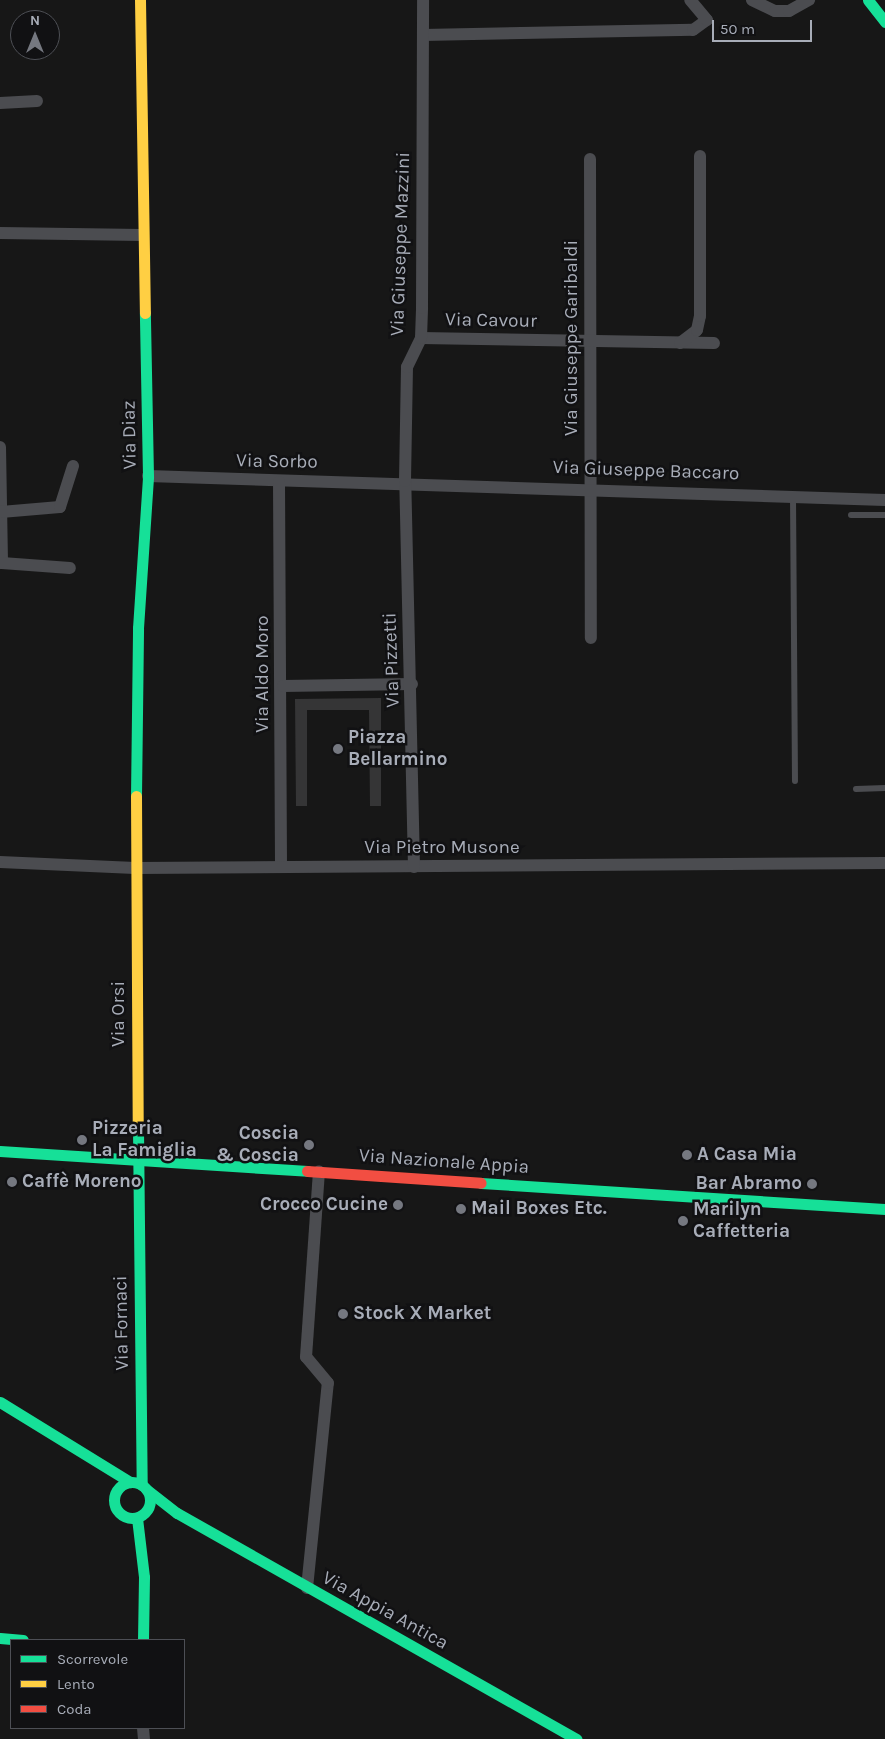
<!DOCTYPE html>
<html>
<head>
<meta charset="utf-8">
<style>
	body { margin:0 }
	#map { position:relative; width:885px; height:1739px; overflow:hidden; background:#171717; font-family:Karla,sans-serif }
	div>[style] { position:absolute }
	.building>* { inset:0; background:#353536 }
	.lane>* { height:6px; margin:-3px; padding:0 3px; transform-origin:3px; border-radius:3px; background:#4b4c50 }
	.street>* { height:12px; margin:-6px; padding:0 6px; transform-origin:6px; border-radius:6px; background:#4b4c50 }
	.fast>* { height:11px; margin:-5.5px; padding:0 5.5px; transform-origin:5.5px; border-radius:5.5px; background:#16e098 }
	.fast>.ring { margin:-5.5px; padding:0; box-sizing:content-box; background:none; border:11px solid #16e098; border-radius:50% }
	.slow>* { height:11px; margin:-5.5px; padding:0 5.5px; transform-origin:5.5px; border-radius:5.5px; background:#ffcf43 }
	.jam>* { height:11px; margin:-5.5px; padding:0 5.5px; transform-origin:5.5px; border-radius:5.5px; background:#f24e42 }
	.dots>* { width:14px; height:14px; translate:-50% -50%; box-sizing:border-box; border:2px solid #111113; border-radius:50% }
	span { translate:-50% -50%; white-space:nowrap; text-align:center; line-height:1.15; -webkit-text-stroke:5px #111113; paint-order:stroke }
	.street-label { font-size:19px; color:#a8adb8 }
	.poi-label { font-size:19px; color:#a8adb8; font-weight:700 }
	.left { translate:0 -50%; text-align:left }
	.right { translate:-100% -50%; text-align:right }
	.legend { position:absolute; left:10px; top:1639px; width:175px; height:90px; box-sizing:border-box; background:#111113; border:1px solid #4d4f55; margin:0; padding:6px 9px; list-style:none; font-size:15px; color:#a8adb8 }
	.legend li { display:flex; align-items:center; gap:10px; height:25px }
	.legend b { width:25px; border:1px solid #4d4f55 }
	.north { position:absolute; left:10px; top:10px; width:50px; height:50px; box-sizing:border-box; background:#111113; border:1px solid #4d4f55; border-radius:50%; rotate:0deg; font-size:14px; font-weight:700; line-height:20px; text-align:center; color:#a8adb8 }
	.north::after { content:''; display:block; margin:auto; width:18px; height:22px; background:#757880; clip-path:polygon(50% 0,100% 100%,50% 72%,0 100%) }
	.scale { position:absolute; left:712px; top:20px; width:100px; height:22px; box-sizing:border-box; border:2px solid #a8adb8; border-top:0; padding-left:6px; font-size:15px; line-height:18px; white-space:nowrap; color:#a8adb8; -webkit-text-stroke:4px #111113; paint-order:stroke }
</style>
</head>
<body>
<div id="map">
	<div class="building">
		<i style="clip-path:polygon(381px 698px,381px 806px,370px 806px,369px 710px,307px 710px,307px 806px,296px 806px,295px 699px)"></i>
	</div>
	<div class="lane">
		<i style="left:793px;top:496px;width:285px;rotate:89.6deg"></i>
		<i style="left:851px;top:515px;width:34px"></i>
		<i style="left:856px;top:789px;width:29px;rotate:-2deg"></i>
	</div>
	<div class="street">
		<i style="left:752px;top:0;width:25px;rotate:26deg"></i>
		<i style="left:775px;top:11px;width:14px"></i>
		<i style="left:789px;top:11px;width:23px;rotate:-29deg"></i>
		<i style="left:423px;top:35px;width:270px;rotate:-1.1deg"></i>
		<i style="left:693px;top:30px;width:17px;rotate:-36deg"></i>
		<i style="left:707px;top:20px;width:26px;rotate:-130deg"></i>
		<i style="left:0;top:103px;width:37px;rotate:-3deg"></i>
		<i style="left:590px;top:159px;width:479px;rotate:89.9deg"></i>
		<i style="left:0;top:233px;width:142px;rotate:0.8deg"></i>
		<i style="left:421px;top:338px;width:293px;rotate:1deg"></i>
		<i style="left:680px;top:343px;width:21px;rotate:-37deg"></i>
		<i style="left:697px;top:330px;width:14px;rotate:-78deg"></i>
		<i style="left:700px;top:316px;width:160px;rotate:-90deg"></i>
		<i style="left:0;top:447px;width:116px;rotate:89deg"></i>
		<i style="left:2px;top:563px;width:68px;rotate:4.2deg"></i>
		<i style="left:148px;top:476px;width:737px;rotate:1.87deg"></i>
		<i style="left:279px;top:482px;width:385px;rotate:89.7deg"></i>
		<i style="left:1px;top:512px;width:59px;rotate:-4.8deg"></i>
		<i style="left:60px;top:507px;width:43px;rotate:-72.4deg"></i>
		<i style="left:283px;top:686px;width:129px;rotate:-0.9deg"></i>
		<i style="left:0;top:862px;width:135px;rotate:2.5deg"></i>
		<i style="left:135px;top:868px;width:750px;rotate:-0.38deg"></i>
		<i style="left:414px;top:867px;width:386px;rotate:-91.3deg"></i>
		<i style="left:405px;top:481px;width:114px;rotate:-89deg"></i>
		<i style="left:407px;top:367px;width:32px;rotate:-64deg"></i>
		<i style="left:421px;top:338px;width:30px;rotate:-88deg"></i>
		<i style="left:422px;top:308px;width:308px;rotate:-89.8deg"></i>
		<i style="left:307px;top:1588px;width:206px;rotate:-84.2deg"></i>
		<i style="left:328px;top:1383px;width:34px;rotate:-130deg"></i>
		<i style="left:306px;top:1357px;width:186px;rotate:-86deg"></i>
		<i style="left:143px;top:1728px;width:11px;rotate:85deg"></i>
	</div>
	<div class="fast">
		<i style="left:868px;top:0;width:28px;rotate:52deg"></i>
		<i style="left:136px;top:796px;width:168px;rotate:-89.3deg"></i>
		<i style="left:138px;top:628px;width:152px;rotate:-86.2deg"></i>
		<i style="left:148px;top:476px;width:163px;rotate:-91.1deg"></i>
		<i style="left:138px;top:1129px;width:356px;rotate:89.4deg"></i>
		<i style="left:0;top:1151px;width:308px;rotate:3.7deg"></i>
		<i style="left:481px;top:1183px;width:405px;rotate:3.7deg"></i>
		<i style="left:0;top:1402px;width:153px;rotate:31.6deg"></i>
		<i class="ring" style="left:114px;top:1482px;width:25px;height:25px"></i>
		<i style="left:146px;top:1489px;width:39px;rotate:38deg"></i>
		<i style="left:177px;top:1513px;width:459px;rotate:29.5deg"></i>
		<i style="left:137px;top:1518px;width:59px;rotate:83.2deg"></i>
		<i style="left:144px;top:1577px;width:63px;rotate:90.9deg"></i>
		<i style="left:0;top:1638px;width:23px;rotate:5deg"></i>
	</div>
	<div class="slow">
		<i style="left:140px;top:0;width:313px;rotate:89.1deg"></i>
		<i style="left:136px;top:796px;width:333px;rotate:89.7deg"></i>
	</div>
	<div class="jam">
		<i style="left:307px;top:1171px;width:174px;rotate:3.9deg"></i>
	</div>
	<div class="dots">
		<i style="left:338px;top:749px;background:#757880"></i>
		<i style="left:82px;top:1140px;background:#757880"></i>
		<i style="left:309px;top:1145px;background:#757880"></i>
		<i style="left:687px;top:1155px;background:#757880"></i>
		<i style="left:12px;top:1182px;background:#757880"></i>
		<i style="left:812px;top:1184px;background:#757880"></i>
		<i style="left:398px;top:1205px;background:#757880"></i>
		<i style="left:461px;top:1209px;background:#757880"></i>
		<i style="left:683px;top:1221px;background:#757880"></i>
		<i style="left:343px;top:1314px;background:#757880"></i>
	</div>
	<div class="street-label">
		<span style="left:401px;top:244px;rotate:-88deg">Via Giuseppe Mazzini</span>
		<span style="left:491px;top:321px;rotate:1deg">Via Cavour</span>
		<span style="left:572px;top:338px;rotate:-90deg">Via Giuseppe Garibaldi</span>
		<span style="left:130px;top:435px;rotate:-91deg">Via Diaz</span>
		<span style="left:277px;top:462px;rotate:1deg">Via Sorbo</span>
		<span style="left:646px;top:471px;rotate:2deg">Via Giuseppe Baccaro</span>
		<span style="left:392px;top:660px;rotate:-92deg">Via Pizzetti</span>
		<span style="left:263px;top:674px;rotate:-90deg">Via Aldo Moro</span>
		<span style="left:442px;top:848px">Via Pietro Musone</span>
		<span style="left:119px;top:1014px;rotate:-90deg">Via Orsi</span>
		<span style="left:444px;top:1162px;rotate:4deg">Via Nazionale Appia</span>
		<span style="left:122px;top:1323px;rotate:-91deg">Via Fornaci</span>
		<span style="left:385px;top:1611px;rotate:29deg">Via Appia Antica</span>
	</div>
	<div class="poi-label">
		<span class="left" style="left:348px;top:749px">Piazza<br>Bellarmino</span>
		<span class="left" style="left:92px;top:1140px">Pizzeria<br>La Famiglia</span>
		<span class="right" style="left:299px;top:1145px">Coscia<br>&amp; Coscia</span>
		<span class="left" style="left:697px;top:1155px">A Casa Mia</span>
		<span class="left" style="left:22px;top:1182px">Caffè Moreno</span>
		<span class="right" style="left:802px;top:1184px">Bar Abramo</span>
		<span class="right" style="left:388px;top:1205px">Crocco Cucine</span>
		<span class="left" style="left:471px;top:1209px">Mail Boxes Etc.</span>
		<span class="left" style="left:693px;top:1221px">Marilyn<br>Caffetteria</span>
		<span class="left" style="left:353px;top:1314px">Stock X Market</span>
	</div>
	<ul class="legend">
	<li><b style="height:6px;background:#16e098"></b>Scorrevole</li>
	<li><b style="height:6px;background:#ffcf43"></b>Lento</li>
	<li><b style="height:6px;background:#f24e42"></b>Coda</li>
	</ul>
	<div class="north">N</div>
	<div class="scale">50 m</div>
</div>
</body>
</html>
